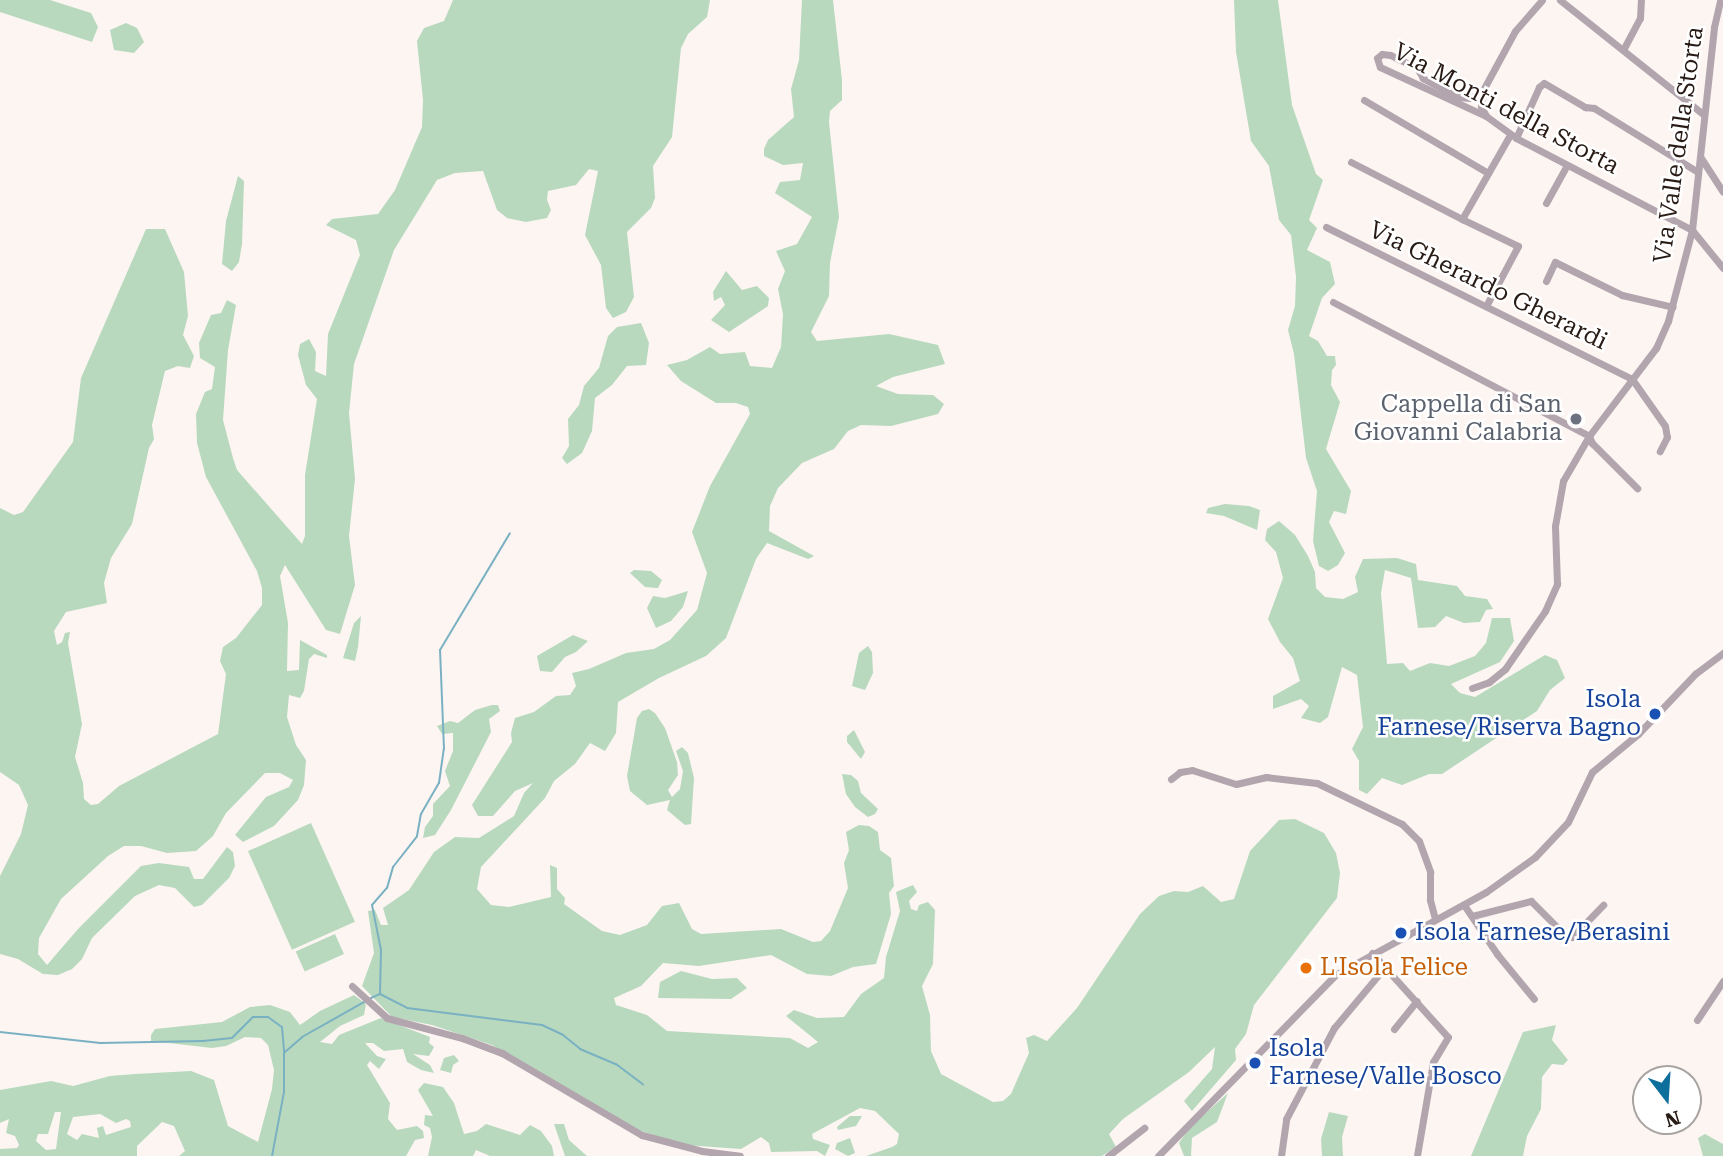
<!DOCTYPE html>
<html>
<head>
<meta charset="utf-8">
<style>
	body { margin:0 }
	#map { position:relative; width:1723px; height:1156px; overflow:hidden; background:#fdf5f2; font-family:"Roboto Serif",serif }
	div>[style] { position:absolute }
	.green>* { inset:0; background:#b8d9be; transform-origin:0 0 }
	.stream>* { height:2px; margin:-1px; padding:0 1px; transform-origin:1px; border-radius:1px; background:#7ab1c2 }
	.street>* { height:7px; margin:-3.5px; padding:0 3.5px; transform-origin:3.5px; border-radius:3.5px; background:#b3a5ae }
	.dots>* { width:19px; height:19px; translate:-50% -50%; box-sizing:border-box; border:4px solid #fff; border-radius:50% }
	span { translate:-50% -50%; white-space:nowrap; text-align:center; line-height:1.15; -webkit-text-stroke:5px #fff; paint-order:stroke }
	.street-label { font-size:24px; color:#281b15 }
	.worship-label { font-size:24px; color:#5b616d }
	.right { translate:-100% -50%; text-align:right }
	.transit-label { font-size:24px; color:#164399 }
	.left { translate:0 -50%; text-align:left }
	.food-label { font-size:24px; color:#c56008 }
	.north { position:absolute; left:1632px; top:1065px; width:70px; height:70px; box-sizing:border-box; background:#fff; border:2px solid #a9a4a1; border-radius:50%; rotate:163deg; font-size:19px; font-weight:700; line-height:28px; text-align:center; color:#281b15 }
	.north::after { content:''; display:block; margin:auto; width:24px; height:32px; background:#0e6f9d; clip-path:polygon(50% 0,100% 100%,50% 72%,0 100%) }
</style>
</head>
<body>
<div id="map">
	<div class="green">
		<i style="clip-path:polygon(0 0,50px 0,91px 13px,98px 27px,92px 42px,0 12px)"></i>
		<i style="clip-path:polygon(453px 0,710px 0,707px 17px,688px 34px,681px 48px,672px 137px,653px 166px,655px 198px,651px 208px,627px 232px,634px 297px,626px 312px,613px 318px,606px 308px,601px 265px,585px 235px,598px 171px,589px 169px,576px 185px,548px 191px,547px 200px,551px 210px,547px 218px,526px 222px,507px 218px,497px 210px,483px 171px,455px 173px,437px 180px,394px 250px,354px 364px,349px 413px,355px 479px,349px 536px,355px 585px,340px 634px,326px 630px,285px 565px,280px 576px,288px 623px,287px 671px,299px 670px,300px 640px,327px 655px,327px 658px,314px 654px,309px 659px,304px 691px,300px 698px,289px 695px,287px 717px,296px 745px,306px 760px,304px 785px,298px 800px,274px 826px,243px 842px,235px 835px,266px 797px,289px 787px,293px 780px,280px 773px,265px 773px,226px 813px,213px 836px,196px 851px,167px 853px,141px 846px,124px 846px,108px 856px,61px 899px,39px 938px,38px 954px,47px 965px,78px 929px,141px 866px,159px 863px,189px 867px,194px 879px,203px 879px,227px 847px,233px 852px,235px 866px,229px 878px,202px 905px,194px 907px,175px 888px,159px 885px,135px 896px,92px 938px,82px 959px,72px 969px,58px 975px,43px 974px,18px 959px,0 954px,0 876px,21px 834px,28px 805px,19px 785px,0 772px,0 508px,14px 515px,23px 512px,73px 442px,81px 378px,146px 229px,165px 229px,184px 272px,188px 316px,183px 335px,194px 356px,190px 368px,178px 366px,165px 371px,152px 425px,154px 439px,149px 448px,132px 524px,111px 558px,104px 583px,107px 603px,66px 612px,54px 631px,57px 645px,62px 642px,65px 633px,70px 632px,68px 643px,82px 724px,75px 757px,83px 783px,84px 799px,91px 805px,98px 804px,119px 786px,218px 734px,226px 674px,220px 661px,223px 647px,236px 638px,262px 605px,262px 588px,257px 571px,206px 477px,197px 443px,196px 414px,205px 392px,212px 389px,215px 367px,200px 358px,199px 343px,211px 315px,221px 313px,227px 300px,236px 305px,228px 350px,223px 420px,233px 458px,237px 470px,302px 544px,305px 536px,305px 475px,317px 399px,306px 385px,298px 355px,300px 344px,309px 339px,316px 352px,315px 371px,326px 376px,328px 334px,360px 255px,356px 240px,326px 225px,332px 219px,378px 214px,395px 190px,422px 127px,423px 100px,417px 41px,424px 28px,444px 21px)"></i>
		<i style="clip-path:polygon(802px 0,833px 0,842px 80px,842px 100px,830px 111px,829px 122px,839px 217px,830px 263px,829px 296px,811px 332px,817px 341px,889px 334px,938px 345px,945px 364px,893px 377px,876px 386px,898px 394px,933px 395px,944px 404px,938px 414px,891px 426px,861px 425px,848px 431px,834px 449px,802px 463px,778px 488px,770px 506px,769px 531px,814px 556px,808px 559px,767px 543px,756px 559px,726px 638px,706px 656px,659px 678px,618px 702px,616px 733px,605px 751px,590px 743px,575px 764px,554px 781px,545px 798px,481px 867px,477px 889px,491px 905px,509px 907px,551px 897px,550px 865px,557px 868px,557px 889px,565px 898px,564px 904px,602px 931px,620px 935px,647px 925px,662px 906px,679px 903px,692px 929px,701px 934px,781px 929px,813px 942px,821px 941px,830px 931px,848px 888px,844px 863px,849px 850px,846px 832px,859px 825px,869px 826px,878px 832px,880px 850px,891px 858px,894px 886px,889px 893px,891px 914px,876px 964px,853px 967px,831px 976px,807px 974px,771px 955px,699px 966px,663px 963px,641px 986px,614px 998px,616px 1005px,647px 1015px,667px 1031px,790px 1038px,808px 1048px,818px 1042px,786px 1016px,794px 1010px,817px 1018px,844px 1017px,861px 994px,884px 978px,886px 957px,900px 911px,896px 892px,913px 885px,917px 892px,909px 901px,911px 909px,917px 911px,919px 905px,928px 902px,935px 910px,933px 964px,922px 986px,930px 1015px,931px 1051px,941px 1074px,993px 1102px,1003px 1101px,1011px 1094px,1029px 1053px,1026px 1038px,1034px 1035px,1047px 1041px,1077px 1008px,1140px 914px,1159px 896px,1174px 891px,1188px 892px,1203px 886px,1221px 902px,1234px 899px,1250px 851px,1279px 820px,1295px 819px,1324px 833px,1336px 853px,1340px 873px,1337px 898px,1254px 1005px,1246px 1034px,1235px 1049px,1236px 1060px,1192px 1111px,1184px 1101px,1212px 1069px,1215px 1047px,1189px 1072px,1123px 1119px,1109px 1134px,1116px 1147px,1102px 1156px,866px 1156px,892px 1147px,897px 1144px,899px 1134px,875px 1111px,860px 1108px,812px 1134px,813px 1139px,830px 1145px,825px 1156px,817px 1151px,771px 1152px,769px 1143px,761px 1137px,741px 1149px,685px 1145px,635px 1129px,492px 1045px,432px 1025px,392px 1017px,362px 986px,374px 953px,368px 911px,375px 910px,381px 925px,388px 925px,383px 908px,409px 890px,434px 852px,455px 837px,479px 838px,514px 816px,524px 793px,533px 783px,515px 791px,493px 816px,478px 816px,472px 805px,512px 742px,511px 733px,515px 718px,534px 712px,556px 696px,570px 695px,576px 686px,572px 673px,589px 669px,626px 653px,654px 649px,670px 640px,697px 610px,707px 573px,692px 532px,710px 486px,750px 414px,748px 407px,736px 403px,716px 403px,681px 381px,667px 365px,687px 360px,710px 347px,720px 354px,745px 352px,750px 366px,772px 368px,781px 347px,783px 314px,778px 289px,785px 271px,776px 251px,797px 244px,812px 217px,775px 193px,780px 182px,800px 180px,803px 163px,783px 165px,764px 156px,764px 149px,768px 140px,794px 117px,791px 89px,799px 60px)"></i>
		<i style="clip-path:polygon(1234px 0,1278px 0,1292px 105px,1316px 174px,1323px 180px,1309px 220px,1317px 228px,1307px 250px,1330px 262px,1335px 284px,1322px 298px,1309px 336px,1318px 341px,1327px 356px,1335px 356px,1336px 365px,1332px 370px,1331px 385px,1340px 402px,1326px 449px,1351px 491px,1346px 514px,1334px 511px,1329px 522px,1345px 553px,1338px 565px,1328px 571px,1319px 566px,1313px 541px,1317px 491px,1306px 458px,1294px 354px,1288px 330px,1295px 306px,1296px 277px,1291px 235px,1279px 220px,1269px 166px,1251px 141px,1236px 52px)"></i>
		<i style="clip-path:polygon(126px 23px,137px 28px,144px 42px,134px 53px,114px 50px,110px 30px)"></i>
		<i style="clip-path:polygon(238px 176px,244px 181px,242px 244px,239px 262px,232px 271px,222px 264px,226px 221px)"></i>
		<i style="clip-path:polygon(726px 271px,742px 290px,757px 286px,769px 298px,768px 306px,729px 332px,711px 320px,725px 305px,721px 297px,714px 301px,713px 292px)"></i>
		<i style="clip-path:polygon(641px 323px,649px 343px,646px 365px,627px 366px,612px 385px,595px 398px,592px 431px,582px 453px,567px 464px,562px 458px,569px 446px,568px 419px,579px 405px,584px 386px,599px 368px,608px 336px,617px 327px)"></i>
		<i style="clip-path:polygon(1225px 504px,1249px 506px,1260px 510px,1257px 530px,1224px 516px,1206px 513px,1208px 508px)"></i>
		<i style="clip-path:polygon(1279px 521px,1295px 535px,1308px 556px,1315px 572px,1316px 588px,1325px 597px,1343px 599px,1358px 592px,1355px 577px,1363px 559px,1397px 558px,1416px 564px,1418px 580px,1457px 586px,1465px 596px,1487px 599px,1493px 609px,1486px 610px,1480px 622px,1464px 623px,1446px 616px,1435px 627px,1418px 628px,1411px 578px,1385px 570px,1381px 593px,1387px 664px,1403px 663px,1410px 671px,1430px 663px,1449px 666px,1475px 656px,1486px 643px,1492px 618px,1510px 618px,1514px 641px,1500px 662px,1451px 684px,1460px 693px,1475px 697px,1545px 655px,1557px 660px,1565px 678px,1550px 690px,1537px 711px,1442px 774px,1429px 774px,1402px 785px,1382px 778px,1367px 794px,1359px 790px,1359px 761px,1352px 749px,1363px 727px,1357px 675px,1342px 667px,1328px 717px,1320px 723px,1301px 718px,1309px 706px,1301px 699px,1273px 709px,1273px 696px,1300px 681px,1293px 658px,1280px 642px,1268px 619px,1283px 578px,1276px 552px,1265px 540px,1267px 529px)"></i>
		<i style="clip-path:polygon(634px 570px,651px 571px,662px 580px,658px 588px,645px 587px,630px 573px)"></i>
		<i style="clip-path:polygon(688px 591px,683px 607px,671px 621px,656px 628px,647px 608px,653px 596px,665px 598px)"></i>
		<i style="clip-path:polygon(361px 616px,358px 647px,355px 661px,343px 658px,354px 623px)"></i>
		<i style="clip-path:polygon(573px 635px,588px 641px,576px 652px,565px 657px,552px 672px,540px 671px,537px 656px)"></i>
		<i style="clip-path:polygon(868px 646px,872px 652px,873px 673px,865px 690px,852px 686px,859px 653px)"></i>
		<i style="clip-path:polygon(492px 705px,498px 705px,500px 711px,489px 719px,491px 732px,451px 810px,435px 835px,423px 838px,425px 827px,433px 816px,433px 804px,450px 786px,445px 771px,453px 751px,453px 733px,442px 734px,437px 726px,450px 721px,458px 723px,475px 710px)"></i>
		<i style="clip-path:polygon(649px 709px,655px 713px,665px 728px,677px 762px,678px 775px,668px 790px,672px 797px,680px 789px,683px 771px,676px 751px,682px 747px,688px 753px,694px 778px,691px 824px,685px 825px,667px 810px,670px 800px,647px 805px,630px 791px,627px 776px,637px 718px,642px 711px)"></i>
		<i style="clip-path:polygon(854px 730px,865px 752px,861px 759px,847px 742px,847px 736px)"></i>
		<i style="clip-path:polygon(842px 774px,851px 775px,858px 781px,861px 793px,878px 809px,875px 814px,868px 817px,855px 807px,846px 794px)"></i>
		<i style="left:311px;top:823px;width:108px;height:69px;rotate:66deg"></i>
		<i style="left:335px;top:934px;width:22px;height:43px;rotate:66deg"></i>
		<i style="clip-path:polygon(681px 971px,712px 979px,737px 978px,747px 988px,731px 999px,658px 998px,660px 982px)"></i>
		<i style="clip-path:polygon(evenodd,354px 995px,366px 1004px,364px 1015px,340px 1026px,320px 1042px,332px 1044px,339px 1035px,381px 1018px,430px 1037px,429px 1043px,434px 1047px,429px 1056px,413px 1054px,430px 1065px,434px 1073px,421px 1070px,407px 1062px,403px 1049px,384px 1051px,373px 1043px,365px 1043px,377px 1056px,386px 1059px,379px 1069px,370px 1061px,367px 1065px,390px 1103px,388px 1119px,397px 1130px,417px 1126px,423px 1131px,424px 1138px,415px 1140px,406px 1156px,179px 1156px,185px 1151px,174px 1126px,162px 1122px,137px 1146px,137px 1156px,0 1156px,0 1149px,17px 1148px,19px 1145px,15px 1136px,6px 1133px,9px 1119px,0 1123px,0 1090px,51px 1081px,73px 1086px,110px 1076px,135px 1074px,191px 1071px,214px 1080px,228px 1126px,258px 1142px,272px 1089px,274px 1070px,268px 1045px,261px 1038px,245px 1037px,226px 1046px,212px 1048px,151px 1041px,151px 1035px,155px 1029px,222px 1022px,250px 1007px,270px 1005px,290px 1012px,300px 1025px,320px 1011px,354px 995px,55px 1112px,61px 1112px,56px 1149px,46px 1150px,36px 1141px,38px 1134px,48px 1134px,55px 1112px,354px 995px,100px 1114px,116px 1123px,126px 1119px,130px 1121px,131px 1127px,106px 1135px,103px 1126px,97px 1128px,99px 1138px,82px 1134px,77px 1140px,67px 1134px,73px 1117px,100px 1114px)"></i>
		<i style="clip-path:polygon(1556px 1025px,1552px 1040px,1568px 1060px,1563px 1065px,1552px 1064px,1542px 1077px,1541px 1109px,1527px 1136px,1523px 1156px,1471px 1156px,1523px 1032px)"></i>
		<i style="clip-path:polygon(454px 1055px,459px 1061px,453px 1065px,451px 1073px,440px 1070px,444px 1058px)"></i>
		<i style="clip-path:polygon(424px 1083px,443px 1087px,454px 1103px,464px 1134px,477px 1131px,486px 1124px,520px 1135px,530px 1125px,541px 1131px,552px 1146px,554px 1156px,490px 1156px,476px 1150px,473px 1156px,428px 1156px,432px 1137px,430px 1128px,424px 1125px,425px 1115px,433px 1116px,418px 1090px)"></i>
		<i style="clip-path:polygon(1228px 1093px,1217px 1122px,1192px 1138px,1191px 1156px,1184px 1156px,1179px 1143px,1189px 1128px)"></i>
		<i style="clip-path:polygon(1329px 1112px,1348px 1116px,1342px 1137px,1343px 1156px,1322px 1156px,1321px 1139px)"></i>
		<i style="clip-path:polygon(850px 1116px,862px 1116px,856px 1126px,838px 1130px,837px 1127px)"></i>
		<i style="clip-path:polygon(554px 1124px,564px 1124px,569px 1140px,587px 1156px,565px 1156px)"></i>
		<i style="clip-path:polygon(1705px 1134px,1723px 1144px,1723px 1156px,1703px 1156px,1698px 1138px)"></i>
		<i style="clip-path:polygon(850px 1138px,855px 1153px,848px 1156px,835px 1149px,837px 1143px)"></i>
	</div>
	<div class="stream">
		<i style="left:380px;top:994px;width:44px;rotate:-88.7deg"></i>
		<i style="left:381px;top:950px;width:46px;rotate:-101.3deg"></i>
		<i style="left:372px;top:905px;width:23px;rotate:-49deg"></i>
		<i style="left:387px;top:888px;width:22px;rotate:-74deg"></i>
		<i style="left:393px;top:867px;width:39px;rotate:-52deg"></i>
		<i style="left:417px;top:836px;width:22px;rotate:-80deg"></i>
		<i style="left:421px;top:814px;width:36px;rotate:-60deg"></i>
		<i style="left:439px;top:783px;width:34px;rotate:-82deg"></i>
		<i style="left:444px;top:749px;width:99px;rotate:-92.3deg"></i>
		<i style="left:440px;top:650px;width:136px;rotate:-59.1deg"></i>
		<i style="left:371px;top:998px;width:10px;rotate:-24deg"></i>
		<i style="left:380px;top:994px;width:30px;rotate:27deg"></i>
		<i style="left:407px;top:1008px;width:136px;rotate:7.2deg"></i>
		<i style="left:542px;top:1025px;width:23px;rotate:25deg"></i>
		<i style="left:563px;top:1035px;width:22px;rotate:39deg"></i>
		<i style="left:580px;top:1049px;width:39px;rotate:23deg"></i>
		<i style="left:616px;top:1064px;width:34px;rotate:37deg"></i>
		<i style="left:0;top:1032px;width:101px;rotate:6.3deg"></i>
		<i style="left:100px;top:1043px;width:103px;rotate:-1.1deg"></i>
		<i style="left:203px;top:1041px;width:29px;rotate:-6deg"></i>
		<i style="left:232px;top:1038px;width:30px;rotate:-45deg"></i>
		<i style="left:253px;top:1017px;width:15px"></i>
		<i style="left:268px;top:1017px;width:17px;rotate:36deg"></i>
		<i style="left:282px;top:1027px;width:25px;rotate:85deg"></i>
		<i style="left:284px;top:1052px;width:40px;rotate:90deg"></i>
		<i style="left:284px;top:1092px;width:65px;rotate:100.6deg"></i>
		<i style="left:285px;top:1052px;width:23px;rotate:-41deg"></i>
		<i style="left:302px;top:1037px;width:73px;rotate:-29.4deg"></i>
	</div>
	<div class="street">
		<i style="left:1560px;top:0;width:184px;rotate:38.6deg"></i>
		<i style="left:1623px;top:50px;width:36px;rotate:-62deg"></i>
		<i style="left:1640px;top:18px;width:18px;rotate:-87deg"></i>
		<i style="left:1482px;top:92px;width:13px;rotate:153deg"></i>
		<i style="left:1470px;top:98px;width:12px;rotate:-175deg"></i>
		<i style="left:1458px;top:97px;width:40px;rotate:-152deg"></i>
		<i style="left:1423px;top:78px;width:12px;rotate:-121deg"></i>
		<i style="left:1417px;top:68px;width:30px;rotate:-154deg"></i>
		<i style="left:1390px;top:55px;width:8px;rotate:-173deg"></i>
		<i style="left:1382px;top:54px;width:6px;rotate:141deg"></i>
		<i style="left:1377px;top:58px;width:9px;rotate:72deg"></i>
		<i style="left:1380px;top:67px;width:117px;rotate:24.8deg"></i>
		<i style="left:1486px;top:116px;width:37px;rotate:36deg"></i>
		<i style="left:1516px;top:138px;width:199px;rotate:27.6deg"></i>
		<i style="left:1692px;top:230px;width:49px;rotate:50.8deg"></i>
		<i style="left:1364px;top:100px;width:144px;rotate:30.5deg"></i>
		<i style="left:1486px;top:116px;width:11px;rotate:-117deg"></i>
		<i style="left:1481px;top:106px;width:14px;rotate:-86deg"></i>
		<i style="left:1482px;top:92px;width:69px;rotate:-61.6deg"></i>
		<i style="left:1515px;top:31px;width:41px;rotate:-48.9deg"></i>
		<i style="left:1516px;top:138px;width:56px;rotate:-65.7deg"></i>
		<i style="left:1539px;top:87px;width:6px;rotate:-39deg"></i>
		<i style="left:1544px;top:83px;width:48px;rotate:30.3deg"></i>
		<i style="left:1585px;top:107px;width:9px;rotate:6deg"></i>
		<i style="left:1594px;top:108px;width:122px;rotate:31.6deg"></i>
		<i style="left:1701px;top:158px;width:40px;rotate:57.1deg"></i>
		<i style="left:1351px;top:162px;width:125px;rotate:27.2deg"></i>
		<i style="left:1546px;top:203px;width:43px;rotate:-61.1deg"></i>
		<i style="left:1326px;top:227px;width:342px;rotate:26.4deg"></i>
		<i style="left:1632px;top:379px;width:57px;rotate:54.9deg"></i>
		<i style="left:1665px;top:426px;width:11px;rotate:80deg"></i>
		<i style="left:1667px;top:437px;width:16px;rotate:117deg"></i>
		<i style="left:1546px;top:281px;width:21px;rotate:-65deg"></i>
		<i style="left:1555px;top:262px;width:75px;rotate:26.2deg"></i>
		<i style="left:1622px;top:295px;width:52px;rotate:13.2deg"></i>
		<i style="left:1333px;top:302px;width:289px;rotate:27.6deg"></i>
		<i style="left:1589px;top:436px;width:8px;rotate:67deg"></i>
		<i style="left:1592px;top:443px;width:64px;rotate:45deg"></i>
		<i style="left:1486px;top:306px;width:68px;rotate:-61.9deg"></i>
		<i style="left:1518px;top:246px;width:62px;rotate:-154.3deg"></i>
		<i style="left:1462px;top:219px;width:97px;rotate:-60.3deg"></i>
		<i style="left:1472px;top:688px;width:18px;rotate:-19deg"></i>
		<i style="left:1489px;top:682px;width:21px;rotate:-39deg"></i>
		<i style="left:1505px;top:669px;width:70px;rotate:-55.4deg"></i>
		<i style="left:1545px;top:611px;width:30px;rotate:-66deg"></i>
		<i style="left:1557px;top:584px;width:58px;rotate:-92deg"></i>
		<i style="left:1555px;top:526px;width:46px;rotate:-79.9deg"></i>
		<i style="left:1563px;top:481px;width:52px;rotate:-60deg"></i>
		<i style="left:1589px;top:436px;width:111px;rotate:-52.7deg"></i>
		<i style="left:1656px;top:348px;width:30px;rotate:-66deg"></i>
		<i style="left:1668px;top:321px;width:94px;rotate:-75.2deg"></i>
		<i style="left:1692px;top:230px;width:204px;rotate:-83.8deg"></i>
		<i style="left:1714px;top:27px;width:28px;rotate:-77deg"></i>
		<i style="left:1171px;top:779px;width:11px;rotate:-38deg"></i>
		<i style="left:1180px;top:772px;width:12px;rotate:-9deg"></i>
		<i style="left:1192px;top:770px;width:46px;rotate:17.7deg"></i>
		<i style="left:1236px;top:784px;width:31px;rotate:-13deg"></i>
		<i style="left:1266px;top:777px;width:51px;rotate:6.7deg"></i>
		<i style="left:1317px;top:783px;width:94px;rotate:25.8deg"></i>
		<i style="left:1402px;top:824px;width:24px;rotate:45deg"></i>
		<i style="left:1419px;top:841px;width:33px;rotate:70deg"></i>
		<i style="left:1430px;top:872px;width:28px;rotate:90deg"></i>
		<i style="left:1430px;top:900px;width:20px;rotate:75deg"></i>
		<i style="left:1464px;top:905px;width:59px;rotate:56deg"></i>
		<i style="left:1497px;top:954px;width:58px;rotate:50.6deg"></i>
		<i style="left:1472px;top:916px;width:61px;rotate:-14.3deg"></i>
		<i style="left:1531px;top:901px;width:48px;rotate:45deg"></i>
		<i style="left:1565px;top:935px;width:7px;rotate:16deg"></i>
		<i style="left:1572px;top:937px;width:45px;rotate:-45.9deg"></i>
		<i style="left:1372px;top:953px;width:113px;rotate:47.9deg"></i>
		<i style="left:1448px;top:1037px;width:29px;rotate:121deg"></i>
		<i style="left:1433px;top:1062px;width:95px;rotate:99.7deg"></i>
		<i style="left:352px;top:986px;width:47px;rotate:42.4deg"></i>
		<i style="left:387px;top:1018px;width:78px;rotate:14.9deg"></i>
		<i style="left:462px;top:1038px;width:43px;rotate:20.6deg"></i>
		<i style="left:502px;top:1053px;width:162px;rotate:30.4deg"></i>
		<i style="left:642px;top:1135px;width:62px;rotate:14.9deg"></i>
		<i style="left:702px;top:1151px;width:38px;rotate:7deg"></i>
		<i style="left:1697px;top:1020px;width:47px;rotate:-56.3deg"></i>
		<i style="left:1394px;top:1029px;width:36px;rotate:-51deg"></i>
		<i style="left:1108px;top:1156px;width:46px;rotate:-37.9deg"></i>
		<i style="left:1158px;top:1156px;width:253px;rotate:-45.6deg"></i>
		<i style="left:1335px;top:975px;width:172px;rotate:-28.8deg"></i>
		<i style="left:1486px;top:892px;width:60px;rotate:-35.5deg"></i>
		<i style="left:1535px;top:857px;width:48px;rotate:-46.7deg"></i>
		<i style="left:1568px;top:822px;width:55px;rotate:-64.4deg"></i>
		<i style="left:1592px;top:772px;width:60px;rotate:-39.6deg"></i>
		<i style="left:1638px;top:734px;width:83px;rotate:-46.5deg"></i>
		<i style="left:1695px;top:674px;width:35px;rotate:-37deg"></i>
		<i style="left:1281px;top:1156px;width:37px;rotate:-82deg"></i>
		<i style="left:1286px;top:1119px;width:103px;rotate:-62.2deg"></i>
		<i style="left:1334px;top:1028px;width:80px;rotate:-50.1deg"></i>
	</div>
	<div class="dots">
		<i style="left:1576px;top:419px;background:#6b7280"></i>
		<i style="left:1655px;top:714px;background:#1a4fb4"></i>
		<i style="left:1401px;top:933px;background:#1a4fb4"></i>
		<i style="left:1306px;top:968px;background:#e8710a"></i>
		<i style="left:1255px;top:1063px;background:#1a4fb4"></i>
	</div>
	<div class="street-label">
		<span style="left:1506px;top:109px;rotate:28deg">Via Monti della Storta</span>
		<span style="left:1679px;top:145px;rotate:-82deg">Via Valle della Storta</span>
		<span style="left:1488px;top:286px;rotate:26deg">Via Gherardo Gherardi</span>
	</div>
	<div class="worship-label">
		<span class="right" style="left:1562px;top:419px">Cappella di San<br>Giovanni Calabria</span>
	</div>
	<div class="transit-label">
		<span class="right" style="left:1641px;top:714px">Isola<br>Farnese/Riserva Bagno</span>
		<span class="left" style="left:1415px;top:933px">Isola Farnese/Berasini</span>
		<span class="left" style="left:1269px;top:1063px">Isola<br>Farnese/Valle Bosco</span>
	</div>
	<div class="food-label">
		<span class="left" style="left:1320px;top:968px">L'Isola Felice</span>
	</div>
	<div class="north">N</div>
</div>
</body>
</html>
